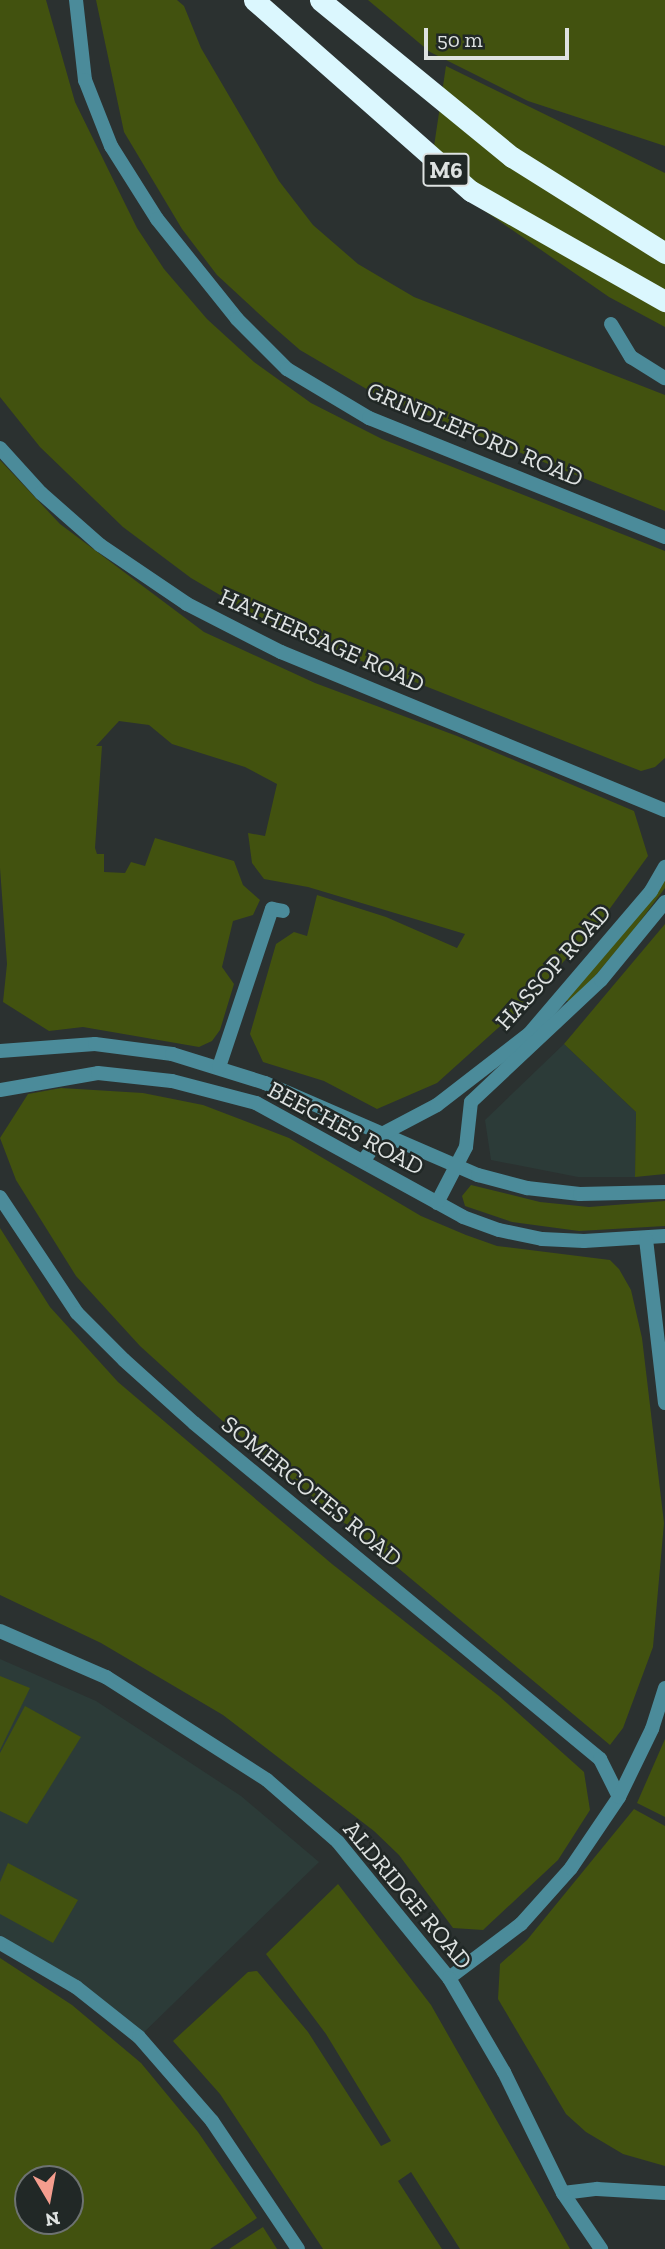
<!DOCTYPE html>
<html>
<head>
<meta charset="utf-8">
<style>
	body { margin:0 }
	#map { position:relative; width:665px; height:2249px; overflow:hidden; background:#2b3130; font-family:"Zilla Slab",serif }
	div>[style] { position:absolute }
	.built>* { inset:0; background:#2c3b38 }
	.green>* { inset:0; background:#42520f }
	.minor>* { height:14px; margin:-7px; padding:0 7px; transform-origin:7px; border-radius:7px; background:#4b8b9a }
	.tertiary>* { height:14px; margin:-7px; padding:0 7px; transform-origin:7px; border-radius:7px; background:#4b8b9a }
	.motorway>* { height:21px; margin:-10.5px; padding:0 10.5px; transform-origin:10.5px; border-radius:10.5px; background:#dbf7fe }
	span { translate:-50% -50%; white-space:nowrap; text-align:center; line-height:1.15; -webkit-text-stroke:5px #212826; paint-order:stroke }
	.shield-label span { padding:2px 5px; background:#212826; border:2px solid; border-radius:5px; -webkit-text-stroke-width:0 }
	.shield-label { font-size:23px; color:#dee2e1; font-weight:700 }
	.street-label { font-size:24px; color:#dee2e1 }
	.north { position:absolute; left:14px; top:2165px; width:70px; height:70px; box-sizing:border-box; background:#212826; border:2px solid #6d7271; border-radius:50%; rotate:170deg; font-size:19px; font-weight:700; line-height:28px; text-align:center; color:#dee2e1 }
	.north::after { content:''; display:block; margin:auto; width:24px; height:32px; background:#f59d8e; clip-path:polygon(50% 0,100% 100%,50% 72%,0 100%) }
	.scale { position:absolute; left:424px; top:28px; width:145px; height:32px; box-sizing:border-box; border:4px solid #dee2e1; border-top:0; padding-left:9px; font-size:21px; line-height:24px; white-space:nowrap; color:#dee2e1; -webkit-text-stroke:5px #212826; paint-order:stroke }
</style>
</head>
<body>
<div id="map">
	<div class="built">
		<i style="clip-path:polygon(564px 1044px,636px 1112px,635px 1177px,578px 1177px,491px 1160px,485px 1120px)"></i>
		<i style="clip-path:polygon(0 1659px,96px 1701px,241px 1796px,319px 1862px,139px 2037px,0 1943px)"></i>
	</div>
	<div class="green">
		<i style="clip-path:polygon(0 0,46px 0,75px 102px,137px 228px,164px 269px,207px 319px,254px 362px,311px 403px,382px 439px,665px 551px,665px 758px,655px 767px,641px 771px,623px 764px,293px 634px,249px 612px,191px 578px,123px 527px,40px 447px,0 397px)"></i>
		<i style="clip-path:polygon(96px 0,177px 0,184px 6px,201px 48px,279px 181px,313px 225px,358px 264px,414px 297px,665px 395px,665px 511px,375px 394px,300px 350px,269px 323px,217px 275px,182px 229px,124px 132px)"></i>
		<i style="clip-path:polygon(368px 0,665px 0,665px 146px,528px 101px,430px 52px)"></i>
		<i style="clip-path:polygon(446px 66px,665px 173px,665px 327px,609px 297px,430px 173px)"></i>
		<i style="clip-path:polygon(0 460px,60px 524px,204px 632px,315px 683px,457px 736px,634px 811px,648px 856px,603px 918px,528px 1001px,437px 1083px,377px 1109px,324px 1081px,263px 1062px,250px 1034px,276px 944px,294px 932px,307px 936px,317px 895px,386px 917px,457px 948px,465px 934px,308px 887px,264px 879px,252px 863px,248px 833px,265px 836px,277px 784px,245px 767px,172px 744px,149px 725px,119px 721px,96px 746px,102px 746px,95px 848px,97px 854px,104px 854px,104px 872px,125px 873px,131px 862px,145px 866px,155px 838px,234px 861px,243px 885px,260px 900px,253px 915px,233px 921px,222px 967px,234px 984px,220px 1030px,212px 1041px,199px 1047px,83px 1027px,49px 1031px,3px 1002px,7px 964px,0 868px)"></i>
		<i style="clip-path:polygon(665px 875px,665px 888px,632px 932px,584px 989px,570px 1002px,565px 1000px)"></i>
		<i style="clip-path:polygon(665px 924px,665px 1174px,635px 1177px,636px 1112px,564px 1044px)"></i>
		<i style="clip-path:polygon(61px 1088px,143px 1093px,203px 1105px,289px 1138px,421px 1216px,466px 1235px,497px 1246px,610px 1260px,619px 1269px,631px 1290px,642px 1338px,664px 1523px,653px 1647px,623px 1728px,610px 1745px,227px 1425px,140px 1346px,76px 1276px,16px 1180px,0 1138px,28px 1094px)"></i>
		<i style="clip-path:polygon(471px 1185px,540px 1202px,589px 1207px,665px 1201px,665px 1226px,579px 1231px,512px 1222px,465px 1206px,462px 1196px)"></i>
		<i style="clip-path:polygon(0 1228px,50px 1307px,118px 1382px,332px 1564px,499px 1696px,584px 1772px,590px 1810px,558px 1860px,483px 1930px,453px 1928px,399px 1855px,374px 1831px,223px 1715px,101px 1643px,0 1595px)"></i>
		<i style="clip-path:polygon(0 1676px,30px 1688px,0 1750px)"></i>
		<i style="clip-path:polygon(25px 1706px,81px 1737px,27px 1824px,0 1811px,0 1753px)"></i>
		<i style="clip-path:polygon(665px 1739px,665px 1817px,637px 1803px)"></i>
		<i style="clip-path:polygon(634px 1809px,665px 1826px,665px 2166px,623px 2154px,586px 2132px,566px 2114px,498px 1999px,500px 1964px,527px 1940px)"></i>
		<i style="clip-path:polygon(8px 1863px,78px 1900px,53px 1943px,0 1914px,0 1882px)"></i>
		<i style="clip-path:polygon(338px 1884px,431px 2005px,570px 2249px,460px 2249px,411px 2172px,398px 2181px,442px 2249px,323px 2249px,220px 2094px,173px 2041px,248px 1972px,257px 1971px,308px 2032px,381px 2146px,391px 2141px,326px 2034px,266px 1954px)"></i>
		<i style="clip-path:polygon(evenodd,0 1958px,72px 2005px,141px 2063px,198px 2132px,257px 2218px,210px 2249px,0 2249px,0 1958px,70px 2179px,70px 2221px,28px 2221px,28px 2179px,70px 2179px)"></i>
		<i style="clip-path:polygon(263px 2227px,277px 2249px,229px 2249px)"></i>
	</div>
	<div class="minor">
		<i style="left:76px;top:0;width:81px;rotate:83.6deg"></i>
		<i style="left:85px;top:80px;width:71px;rotate:68.5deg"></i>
		<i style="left:111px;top:146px;width:86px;rotate:57.8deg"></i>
		<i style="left:157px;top:219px;width:128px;rotate:51.3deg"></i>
		<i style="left:237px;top:319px;width:71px;rotate:45deg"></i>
		<i style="left:287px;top:369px;width:96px;rotate:30.9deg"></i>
		<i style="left:369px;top:418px;width:319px;rotate:21.9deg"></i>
		<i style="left:611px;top:324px;width:39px;rotate:59deg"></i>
		<i style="left:631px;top:357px;width:40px;rotate:32deg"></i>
		<i style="left:0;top:448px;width:61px;rotate:47.7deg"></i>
		<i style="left:41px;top:493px;width:79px;rotate:41.4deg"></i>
		<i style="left:100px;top:545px;width:105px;rotate:34.1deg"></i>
		<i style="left:187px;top:604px;width:106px;rotate:27.1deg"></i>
		<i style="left:281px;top:652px;width:415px;rotate:22.4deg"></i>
		<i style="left:0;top:1051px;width:95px;rotate:-4.2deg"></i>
		<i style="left:95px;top:1044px;width:78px;rotate:7.4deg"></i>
		<i style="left:172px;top:1054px;width:97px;rotate:17.3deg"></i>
		<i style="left:265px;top:1083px;width:232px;rotate:23.4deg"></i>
		<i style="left:478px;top:1175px;width:51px;rotate:14.9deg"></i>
		<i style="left:527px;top:1188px;width:53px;rotate:6.5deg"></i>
		<i style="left:580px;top:1194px;width:85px;rotate:-1.3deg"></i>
		<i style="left:219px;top:1067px;width:167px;rotate:-71.5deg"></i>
		<i style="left:272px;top:909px;width:11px;rotate:10deg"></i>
		<i style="left:0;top:1090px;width:99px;rotate:-9.8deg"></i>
		<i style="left:98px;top:1073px;width:74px;rotate:6.2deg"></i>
		<i style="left:172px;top:1081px;width:87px;rotate:14.7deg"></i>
		<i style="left:256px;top:1103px;width:236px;rotate:28.8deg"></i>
		<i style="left:463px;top:1217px;width:38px;rotate:20deg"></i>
		<i style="left:499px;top:1230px;width:44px;rotate:11.8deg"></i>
		<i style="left:542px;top:1239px;width:42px;rotate:2.7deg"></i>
		<i style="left:584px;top:1241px;width:81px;rotate:-3.5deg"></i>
		<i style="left:363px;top:1161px;width:35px;rotate:-53deg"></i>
		<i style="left:384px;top:1133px;width:60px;rotate:-27.8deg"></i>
		<i style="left:437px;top:1105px;width:116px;rotate:-37.7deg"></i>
		<i style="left:529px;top:1034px;width:188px;rotate:-49.5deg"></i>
		<i style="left:651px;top:891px;width:28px;rotate:-60deg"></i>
		<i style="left:0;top:1197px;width:139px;rotate:56.4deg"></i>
		<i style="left:77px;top:1313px;width:66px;rotate:45deg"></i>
		<i style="left:124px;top:1360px;width:94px;rotate:42deg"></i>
		<i style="left:194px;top:1423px;width:527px;rotate:39.61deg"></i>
		<i style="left:600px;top:1759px;width:42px;rotate:63.4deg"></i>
		<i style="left:437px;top:1203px;width:63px;rotate:-62.6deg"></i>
		<i style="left:466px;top:1147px;width:45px;rotate:-83.7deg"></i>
		<i style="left:471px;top:1102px;width:178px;rotate:-43.2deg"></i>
		<i style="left:601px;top:980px;width:101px;rotate:-50.6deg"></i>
		<i style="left:646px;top:1239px;width:165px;rotate:83.4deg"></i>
		<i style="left:0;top:1943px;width:88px;rotate:30.1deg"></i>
		<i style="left:76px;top:1987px;width:80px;rotate:38.4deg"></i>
		<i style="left:139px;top:2037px;width:111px;rotate:49deg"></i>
		<i style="left:212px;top:2121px;width:154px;rotate:56.1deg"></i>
		<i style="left:449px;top:1978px;width:90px;rotate:-36.9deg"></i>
		<i style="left:521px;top:1924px;width:75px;rotate:-48.2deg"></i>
		<i style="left:571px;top:1868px;width:86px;rotate:-55.9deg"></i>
		<i style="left:619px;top:1797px;width:76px;rotate:-64.1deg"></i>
		<i style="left:652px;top:1729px;width:43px;rotate:-72.4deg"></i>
		<i style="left:563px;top:2193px;width:34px;rotate:-7deg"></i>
		<i style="left:597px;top:2189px;width:68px;rotate:3.4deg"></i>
	</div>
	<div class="tertiary">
		<i style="left:0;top:1631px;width:116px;rotate:23.5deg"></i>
		<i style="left:106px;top:1677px;width:191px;rotate:32.6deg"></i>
		<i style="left:267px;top:1780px;width:94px;rotate:41.1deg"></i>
		<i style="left:338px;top:1842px;width:176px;rotate:50.8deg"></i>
		<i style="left:449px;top:1978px;width:109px;rotate:59.7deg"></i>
		<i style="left:504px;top:2072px;width:135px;rotate:64deg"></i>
		<i style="left:563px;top:2193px;width:68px;rotate:55.8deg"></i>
	</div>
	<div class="motorway">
		<i style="left:254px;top:0;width:289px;rotate:41.4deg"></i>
		<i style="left:471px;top:191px;width:223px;rotate:29.6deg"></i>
		<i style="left:320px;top:0;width:248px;rotate:39.3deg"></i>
		<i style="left:512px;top:157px;width:181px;rotate:32.1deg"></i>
	</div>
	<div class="shield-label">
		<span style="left:446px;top:170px">M6</span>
	</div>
	<div class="street-label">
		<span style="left:475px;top:434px;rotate:23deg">GRINDLEFORD ROAD</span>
		<span style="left:322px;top:640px;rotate:24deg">HATHERSAGE ROAD</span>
		<span style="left:553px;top:967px;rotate:-48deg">HASSOP ROAD</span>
		<span style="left:346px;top:1128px;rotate:28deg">BEECHES ROAD</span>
		<span style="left:312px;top:1491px;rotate:39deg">SOMERCOTES ROAD</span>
		<span style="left:408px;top:1895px;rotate:50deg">ALDRIDGE ROAD</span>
	</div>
	<div class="north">N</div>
	<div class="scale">50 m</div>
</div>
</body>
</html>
